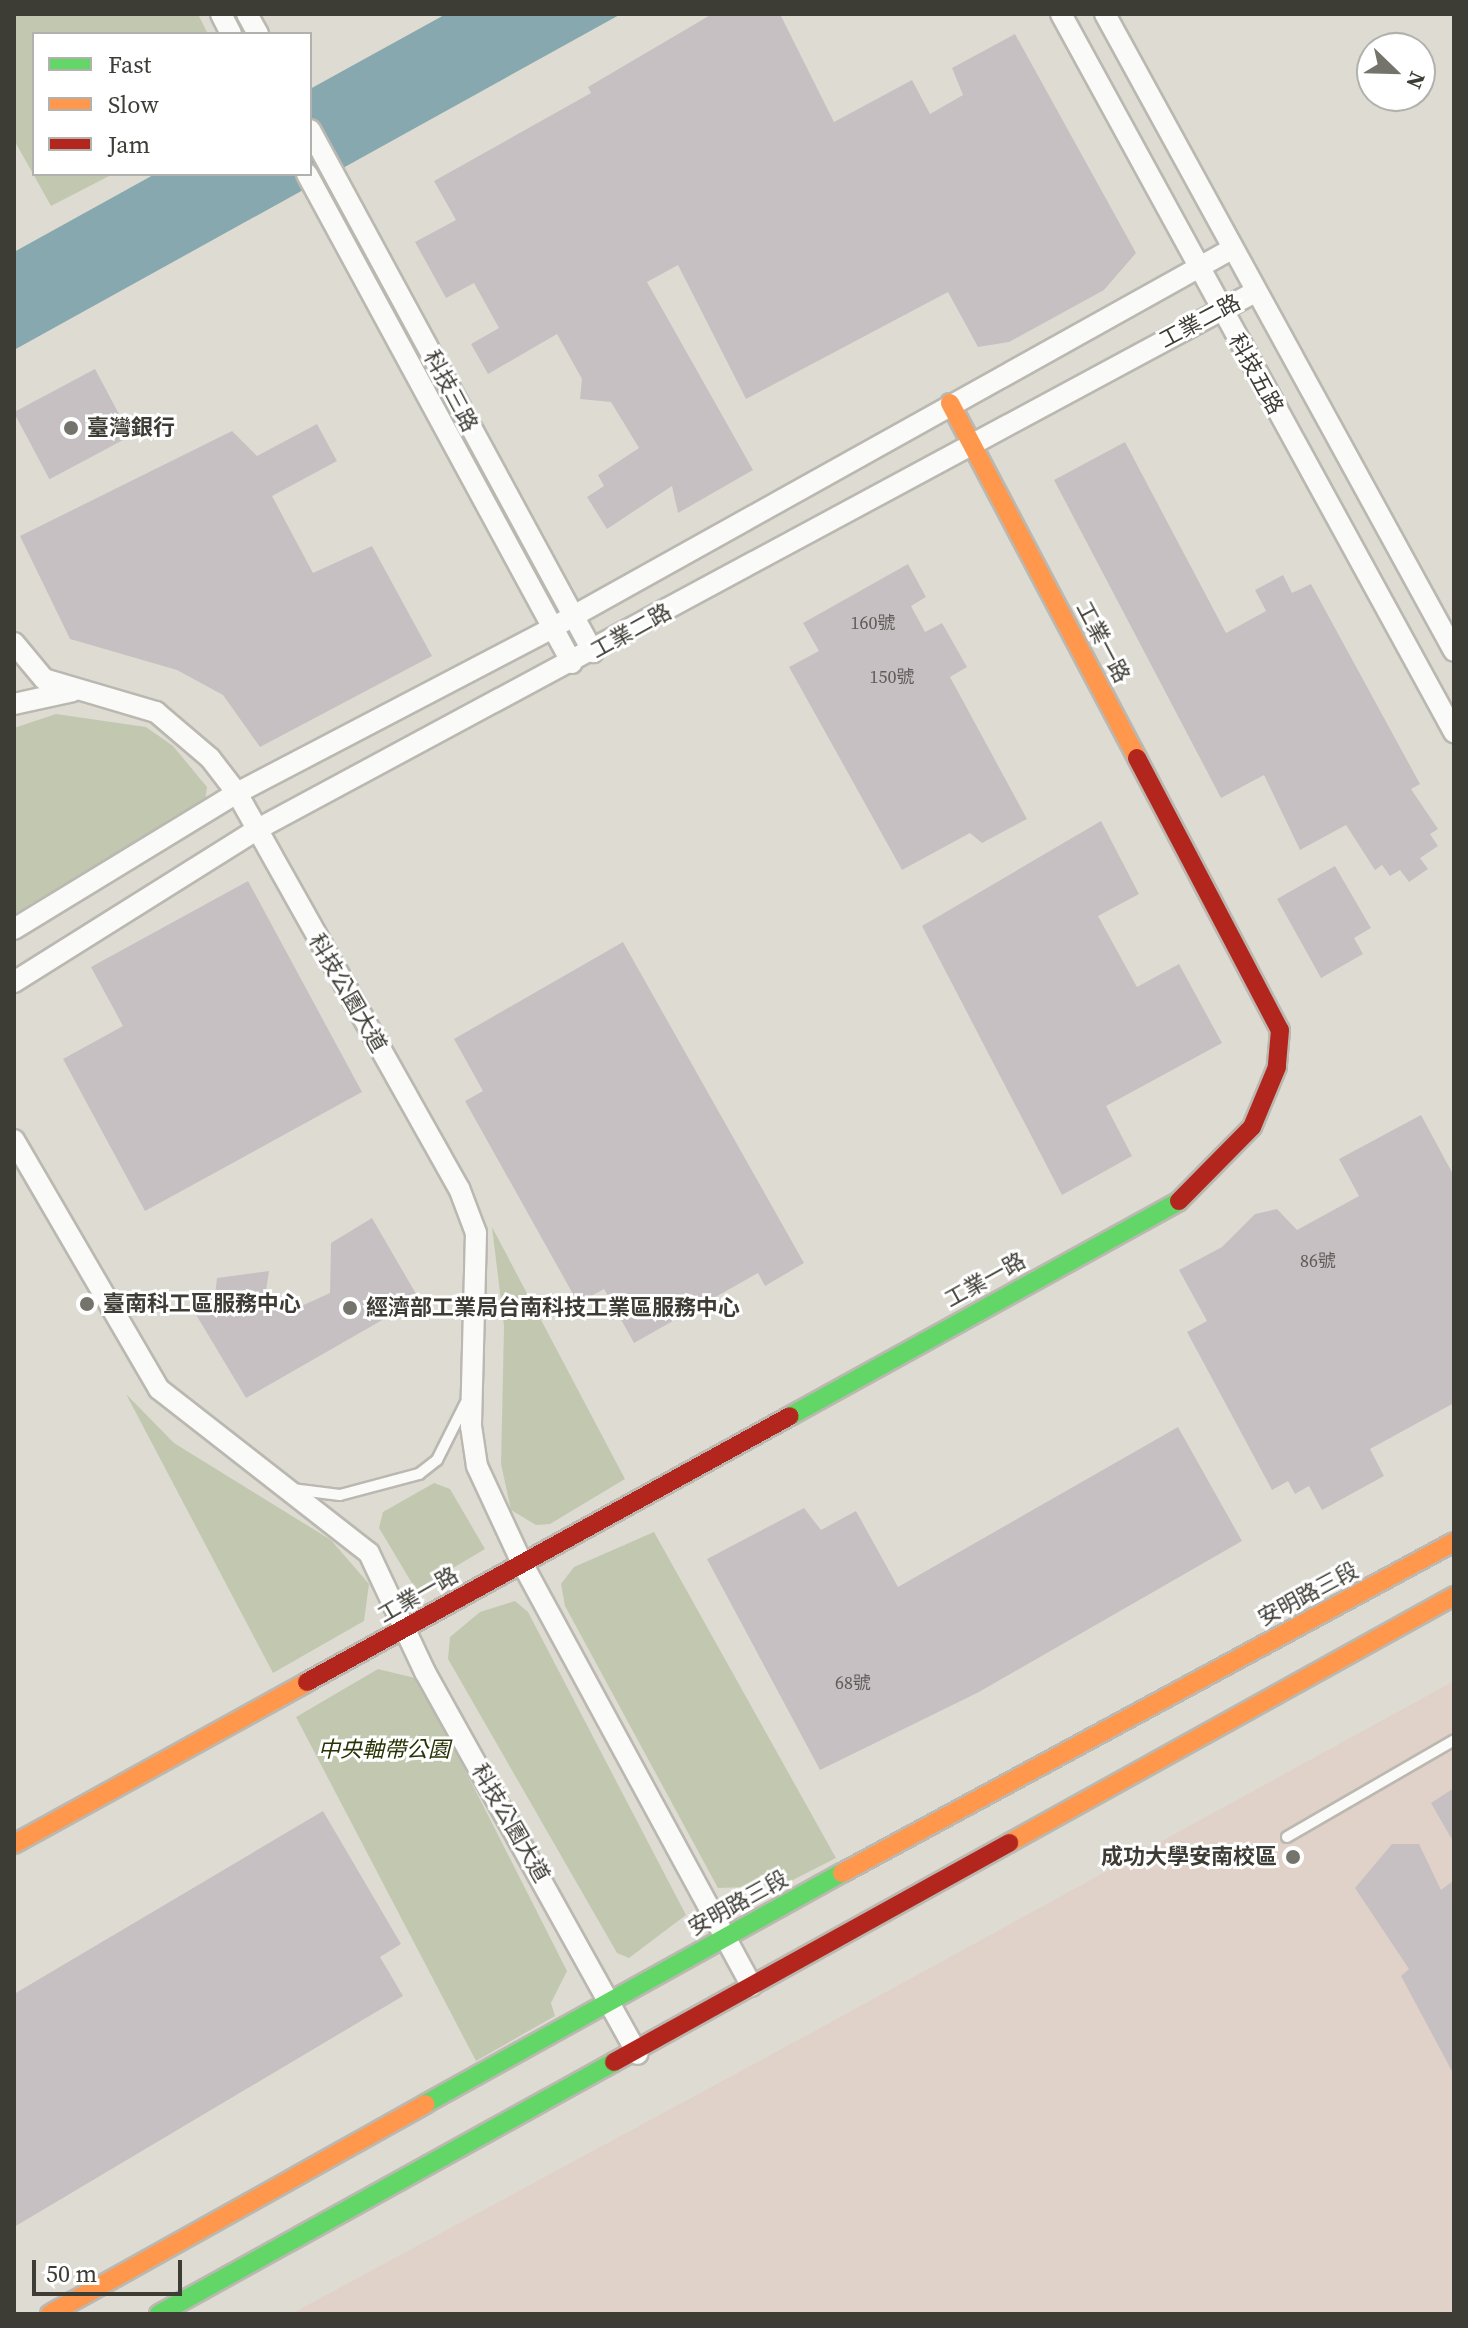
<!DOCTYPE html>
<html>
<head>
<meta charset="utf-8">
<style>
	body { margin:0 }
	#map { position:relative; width:1468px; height:2328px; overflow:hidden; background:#dedcd2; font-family:"Source Serif 4","Noto Sans TC",serif }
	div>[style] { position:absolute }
	.education>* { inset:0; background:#e0d2c8 }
	.green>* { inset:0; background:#c2c8b0 }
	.water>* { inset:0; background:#86a8ae }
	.building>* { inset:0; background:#c6c0c3; transform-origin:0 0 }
	.roads { filter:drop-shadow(2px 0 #bab8b0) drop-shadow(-2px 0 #bab8b0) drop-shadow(0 2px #bab8b0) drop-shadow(0 -2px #bab8b0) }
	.lane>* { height:10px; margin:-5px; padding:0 5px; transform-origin:5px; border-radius:5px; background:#fafaf8 }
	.street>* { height:20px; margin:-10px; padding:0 10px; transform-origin:10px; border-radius:10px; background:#fafaf8 }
	.fast>* { height:18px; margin:-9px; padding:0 9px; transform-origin:9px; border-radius:9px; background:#63d668 }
	.slow>* { height:18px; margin:-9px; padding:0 9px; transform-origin:9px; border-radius:9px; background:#ff974d }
	.jam>* { height:18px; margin:-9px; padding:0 9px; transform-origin:9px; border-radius:9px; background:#b3261e }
	.dots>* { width:22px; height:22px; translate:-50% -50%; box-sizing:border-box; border:4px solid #fff; border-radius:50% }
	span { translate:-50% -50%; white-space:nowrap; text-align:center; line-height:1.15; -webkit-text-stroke:6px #fff; paint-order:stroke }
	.number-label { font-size:18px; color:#5f5d58 }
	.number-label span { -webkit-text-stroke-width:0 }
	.street-label { font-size:22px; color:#3d3c35 }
	.poi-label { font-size:22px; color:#3d3c35; font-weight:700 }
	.left { translate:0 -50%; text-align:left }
	.right { translate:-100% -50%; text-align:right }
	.park-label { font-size:22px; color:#283406; font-style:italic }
	.frame { position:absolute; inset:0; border:16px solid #3d3c35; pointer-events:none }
	.legend { position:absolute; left:32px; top:32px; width:280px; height:144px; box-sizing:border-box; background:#fff; border:2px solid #b1b1ae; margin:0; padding:10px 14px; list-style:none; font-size:24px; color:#3d3c35 }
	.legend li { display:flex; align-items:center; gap:16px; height:40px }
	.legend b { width:40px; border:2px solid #b1b1ae }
	.north { position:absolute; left:1356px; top:32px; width:80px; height:80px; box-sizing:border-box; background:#fff; border:2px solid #b1b1ae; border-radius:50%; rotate:113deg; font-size:22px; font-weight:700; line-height:32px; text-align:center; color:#3d3c35 }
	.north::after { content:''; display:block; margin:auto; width:28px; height:36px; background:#75746c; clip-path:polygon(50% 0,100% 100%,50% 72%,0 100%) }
	.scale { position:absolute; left:32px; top:2260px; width:150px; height:36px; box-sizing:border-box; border:4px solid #3d3c35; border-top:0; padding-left:10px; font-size:24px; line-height:28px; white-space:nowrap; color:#3d3c35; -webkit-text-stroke:6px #fff; paint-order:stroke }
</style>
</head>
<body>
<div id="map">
	<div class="education">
		<i style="clip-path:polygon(1454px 1681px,1454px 2314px,291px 2314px,811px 2033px)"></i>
	</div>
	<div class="green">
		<i style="clip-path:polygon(14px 14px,198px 14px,208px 34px,34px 34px,34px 174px,113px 174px,51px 206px,14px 140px)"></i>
		<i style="clip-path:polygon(56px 714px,146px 727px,173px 746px,207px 787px,205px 802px,14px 915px,14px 728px)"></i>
		<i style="clip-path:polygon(492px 1227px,625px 1479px,550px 1524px,536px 1525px,511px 1510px,501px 1464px,504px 1326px)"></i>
		<i style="clip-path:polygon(126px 1394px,174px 1443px,331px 1540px,369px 1584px,364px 1621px,273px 1673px)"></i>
		<i style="clip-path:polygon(434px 1483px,450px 1489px,485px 1549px,416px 1590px,379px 1528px,383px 1512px)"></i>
		<i style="clip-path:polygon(654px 1532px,836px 1858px,781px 1886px,718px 1888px,565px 1606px,561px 1584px,574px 1567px)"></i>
		<i style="clip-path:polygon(515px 1601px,528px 1612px,686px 1915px,629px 1958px,617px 1953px,448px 1659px,450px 1637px,480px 1612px)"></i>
		<i style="clip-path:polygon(378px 1669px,419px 1679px,567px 1971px,551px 2003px,555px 2016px,476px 2061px,296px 1717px)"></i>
	</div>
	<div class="water">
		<i style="clip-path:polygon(446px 14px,621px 14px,14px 350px,14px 252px,155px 174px,310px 174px,310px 89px)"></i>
	</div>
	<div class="building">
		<i style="clip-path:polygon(712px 14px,780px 14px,834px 122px,912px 80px,930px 114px,963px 95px,952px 68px,1015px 34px,1136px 253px,1104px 290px,1009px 342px,978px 347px,948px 292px,746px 399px,678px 265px,647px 282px,753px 470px,678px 513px,672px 486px,607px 529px,587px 497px,604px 486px,598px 475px,639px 448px,611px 402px,580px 399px,582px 379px,557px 334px,488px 374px,471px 344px,499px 328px,474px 283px,446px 298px,415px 242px,456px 220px,434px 181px,591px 93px,588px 87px)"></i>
		<i style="left:95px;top:369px;width:76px;height:92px;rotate:62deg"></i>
		<i style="clip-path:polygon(317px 424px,337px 461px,272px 496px,313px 573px,372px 546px,432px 656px,260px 747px,223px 695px,177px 670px,70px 639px,20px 536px,232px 431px,257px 456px)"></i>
		<i style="clip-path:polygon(1125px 442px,1226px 633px,1266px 611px,1255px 590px,1283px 575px,1292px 593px,1311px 584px,1420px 784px,1411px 789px,1438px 829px,1430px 834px,1438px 846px,1420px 858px,1428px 869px,1409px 882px,1400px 870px,1390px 876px,1382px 865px,1375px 870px,1346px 825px,1300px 850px,1264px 775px,1221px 798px,1054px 480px)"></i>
		<i style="clip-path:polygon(908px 564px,926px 597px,911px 606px,925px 632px,942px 623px,967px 667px,950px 677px,1027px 819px,982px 843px,970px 833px,902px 870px,789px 667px,819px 651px,803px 623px)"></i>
		<i style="clip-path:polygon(1101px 821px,1139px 894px,1098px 916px,1137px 987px,1179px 964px,1222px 1043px,1106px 1106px,1132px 1156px,1062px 1195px,922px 926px)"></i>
		<i style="clip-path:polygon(1335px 866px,1371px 928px,1354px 938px,1363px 954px,1321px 978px,1277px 899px)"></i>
		<i style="clip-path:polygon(248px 881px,362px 1092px,145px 1211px,63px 1059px,123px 1026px,91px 967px)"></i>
		<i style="clip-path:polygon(623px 942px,804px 1263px,765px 1286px,758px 1273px,634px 1343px,604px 1289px,578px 1303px,465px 1101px,483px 1091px,454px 1039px)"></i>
		<i style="clip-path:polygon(1421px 1115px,1454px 1176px,1454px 1403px,1370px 1449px,1384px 1476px,1322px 1510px,1309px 1486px,1295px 1494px,1288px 1481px,1272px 1490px,1187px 1332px,1207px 1321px,1179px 1270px,1222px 1247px,1255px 1214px,1277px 1209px,1297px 1230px,1359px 1196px,1339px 1159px)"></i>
		<i style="clip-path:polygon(372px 1218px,419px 1299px,246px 1398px,195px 1313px,215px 1295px,217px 1278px,269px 1271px,264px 1304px,286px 1313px,330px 1293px,331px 1243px)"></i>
		<i style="clip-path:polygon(1178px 1427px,1242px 1541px,979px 1692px,820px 1770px,707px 1559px,804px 1508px,821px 1530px,856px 1511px,898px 1587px)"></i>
		<i style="clip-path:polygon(1454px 1788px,1454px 1843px,1431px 1803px)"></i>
		<i style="clip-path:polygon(323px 1811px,401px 1944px,380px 1957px,403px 1996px,14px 2227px,14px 1994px)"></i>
		<i style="clip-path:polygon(1392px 1844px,1419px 1844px,1441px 1890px,1454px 1880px,1454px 2075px,1401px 1976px,1409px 1969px,1355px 1888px)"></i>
	</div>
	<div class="roads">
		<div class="lane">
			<i style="left:292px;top:1489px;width:48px;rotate:7.1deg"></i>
			<i style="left:340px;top:1495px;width:82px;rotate:-14.9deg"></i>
			<i style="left:419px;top:1474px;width:23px;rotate:-38deg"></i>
			<i style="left:437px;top:1460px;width:63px;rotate:-63.4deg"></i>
			<i style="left:1287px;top:1837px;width:193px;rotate:-30.1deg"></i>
		</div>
		<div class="street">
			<i style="left:221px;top:14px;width:22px;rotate:63deg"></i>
			<i style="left:247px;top:14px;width:23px;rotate:61deg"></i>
			<i style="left:1061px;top:14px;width:819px;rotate:61.31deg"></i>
			<i style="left:1105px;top:14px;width:726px;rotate:61.28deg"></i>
			<i style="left:310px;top:130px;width:594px;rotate:61.54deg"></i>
			<i style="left:307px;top:174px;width:556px;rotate:61.55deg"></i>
			<i style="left:14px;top:643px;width:47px;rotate:50.2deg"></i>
			<i style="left:44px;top:679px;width:117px;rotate:16.4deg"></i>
			<i style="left:156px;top:712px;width:71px;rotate:40.4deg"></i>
			<i style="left:210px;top:758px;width:44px;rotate:52.4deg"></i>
			<i style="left:237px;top:793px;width:453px;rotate:60.7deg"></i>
			<i style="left:459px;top:1188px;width:48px;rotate:69.3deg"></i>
			<i style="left:476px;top:1233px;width:193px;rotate:91.5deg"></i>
			<i style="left:471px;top:1426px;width:40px;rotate:81.5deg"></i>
			<i style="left:477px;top:1466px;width:107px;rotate:65.1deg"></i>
			<i style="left:522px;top:1563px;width:481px;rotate:61.5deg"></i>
			<i style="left:14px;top:704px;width:60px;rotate:-12.4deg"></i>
			<i style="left:14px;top:929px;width:261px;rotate:-31.4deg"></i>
			<i style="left:237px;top:793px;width:356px;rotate:-27.6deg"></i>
			<i style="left:552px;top:628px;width:776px;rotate:-29.14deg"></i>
			<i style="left:14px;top:982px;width:286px;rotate:-32.1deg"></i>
			<i style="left:256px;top:830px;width:1135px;rotate:-28.3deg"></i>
			<i style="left:14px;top:1140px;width:288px;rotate:59.8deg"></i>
			<i style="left:159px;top:1389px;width:266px;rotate:38deg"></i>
			<i style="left:369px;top:1553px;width:132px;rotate:64.8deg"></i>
			<i style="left:425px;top:1672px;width:437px;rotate:60.9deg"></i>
		</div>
		<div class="fast">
			<i style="left:790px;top:1416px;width:444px;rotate:-28.9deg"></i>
			<i style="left:425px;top:2104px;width:477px;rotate:-29deg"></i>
			<i style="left:159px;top:2314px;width:520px;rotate:-28.98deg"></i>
		</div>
		<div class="slow">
			<i style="left:950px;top:403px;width:401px;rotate:62.2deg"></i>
			<i style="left:1009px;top:1843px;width:509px;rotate:-29.03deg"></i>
			<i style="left:14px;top:1844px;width:335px;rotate:-28.9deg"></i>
			<i style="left:842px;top:1873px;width:696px;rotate:-28.41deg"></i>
			<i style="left:50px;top:2314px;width:430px;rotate:-29.2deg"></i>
		</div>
		<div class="jam">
			<i style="left:1137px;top:758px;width:307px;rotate:62.3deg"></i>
			<i style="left:1280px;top:1030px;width:37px;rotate:95deg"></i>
			<i style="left:1277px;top:1067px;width:65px;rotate:112.6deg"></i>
			<i style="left:1252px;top:1127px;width:104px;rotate:134.6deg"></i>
			<i style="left:307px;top:1682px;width:551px;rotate:-28.84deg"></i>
			<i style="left:614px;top:2062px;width:452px;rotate:-29deg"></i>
		</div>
	</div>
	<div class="dots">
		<i style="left:71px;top:428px;background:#75746c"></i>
		<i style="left:87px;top:1304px;background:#75746c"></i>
		<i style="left:350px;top:1308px;background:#75746c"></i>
		<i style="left:1293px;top:1857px;background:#75746c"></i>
	</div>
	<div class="number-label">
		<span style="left:873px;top:623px">160號</span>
		<span style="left:892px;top:677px">150號</span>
		<span style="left:1318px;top:1261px">86號</span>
		<span style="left:853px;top:1683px">68號</span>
	</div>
	<div class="street-label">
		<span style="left:1200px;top:321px;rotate:-28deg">工業二路</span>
		<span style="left:1256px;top:374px;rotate:61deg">科技五路</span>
		<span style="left:451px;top:391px;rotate:62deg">科技三路</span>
		<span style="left:631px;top:631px;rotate:-29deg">工業二路</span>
		<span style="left:1103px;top:642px;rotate:62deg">工業一路</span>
		<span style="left:348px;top:993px;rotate:60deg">科技公園大道</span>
		<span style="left:985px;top:1280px;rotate:-29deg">工業一路</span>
		<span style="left:1308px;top:1594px;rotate:-28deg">安明路三段</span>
		<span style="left:418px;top:1595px;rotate:-30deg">工業一路</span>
		<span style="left:511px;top:1823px;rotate:60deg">科技公園大道</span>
		<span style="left:738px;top:1903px;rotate:-29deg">安明路三段</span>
	</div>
	<div class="poi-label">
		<span class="left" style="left:87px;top:428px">臺灣銀行</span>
		<span class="left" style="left:103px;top:1304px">臺南科工區服務中心</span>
		<span class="left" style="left:366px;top:1308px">經濟部工業局台南科技工業區服務中心</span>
		<span class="right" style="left:1277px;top:1857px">成功大學安南校區</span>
	</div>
	<div class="park-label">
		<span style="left:384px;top:1750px">中央軸帶公園</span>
	</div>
	<div class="frame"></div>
	<ul class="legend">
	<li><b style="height:10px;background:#63d668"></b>Fast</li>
	<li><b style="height:10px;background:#ff974d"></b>Slow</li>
	<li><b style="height:10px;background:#b3261e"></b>Jam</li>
	</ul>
	<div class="north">N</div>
	<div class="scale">50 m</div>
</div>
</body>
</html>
